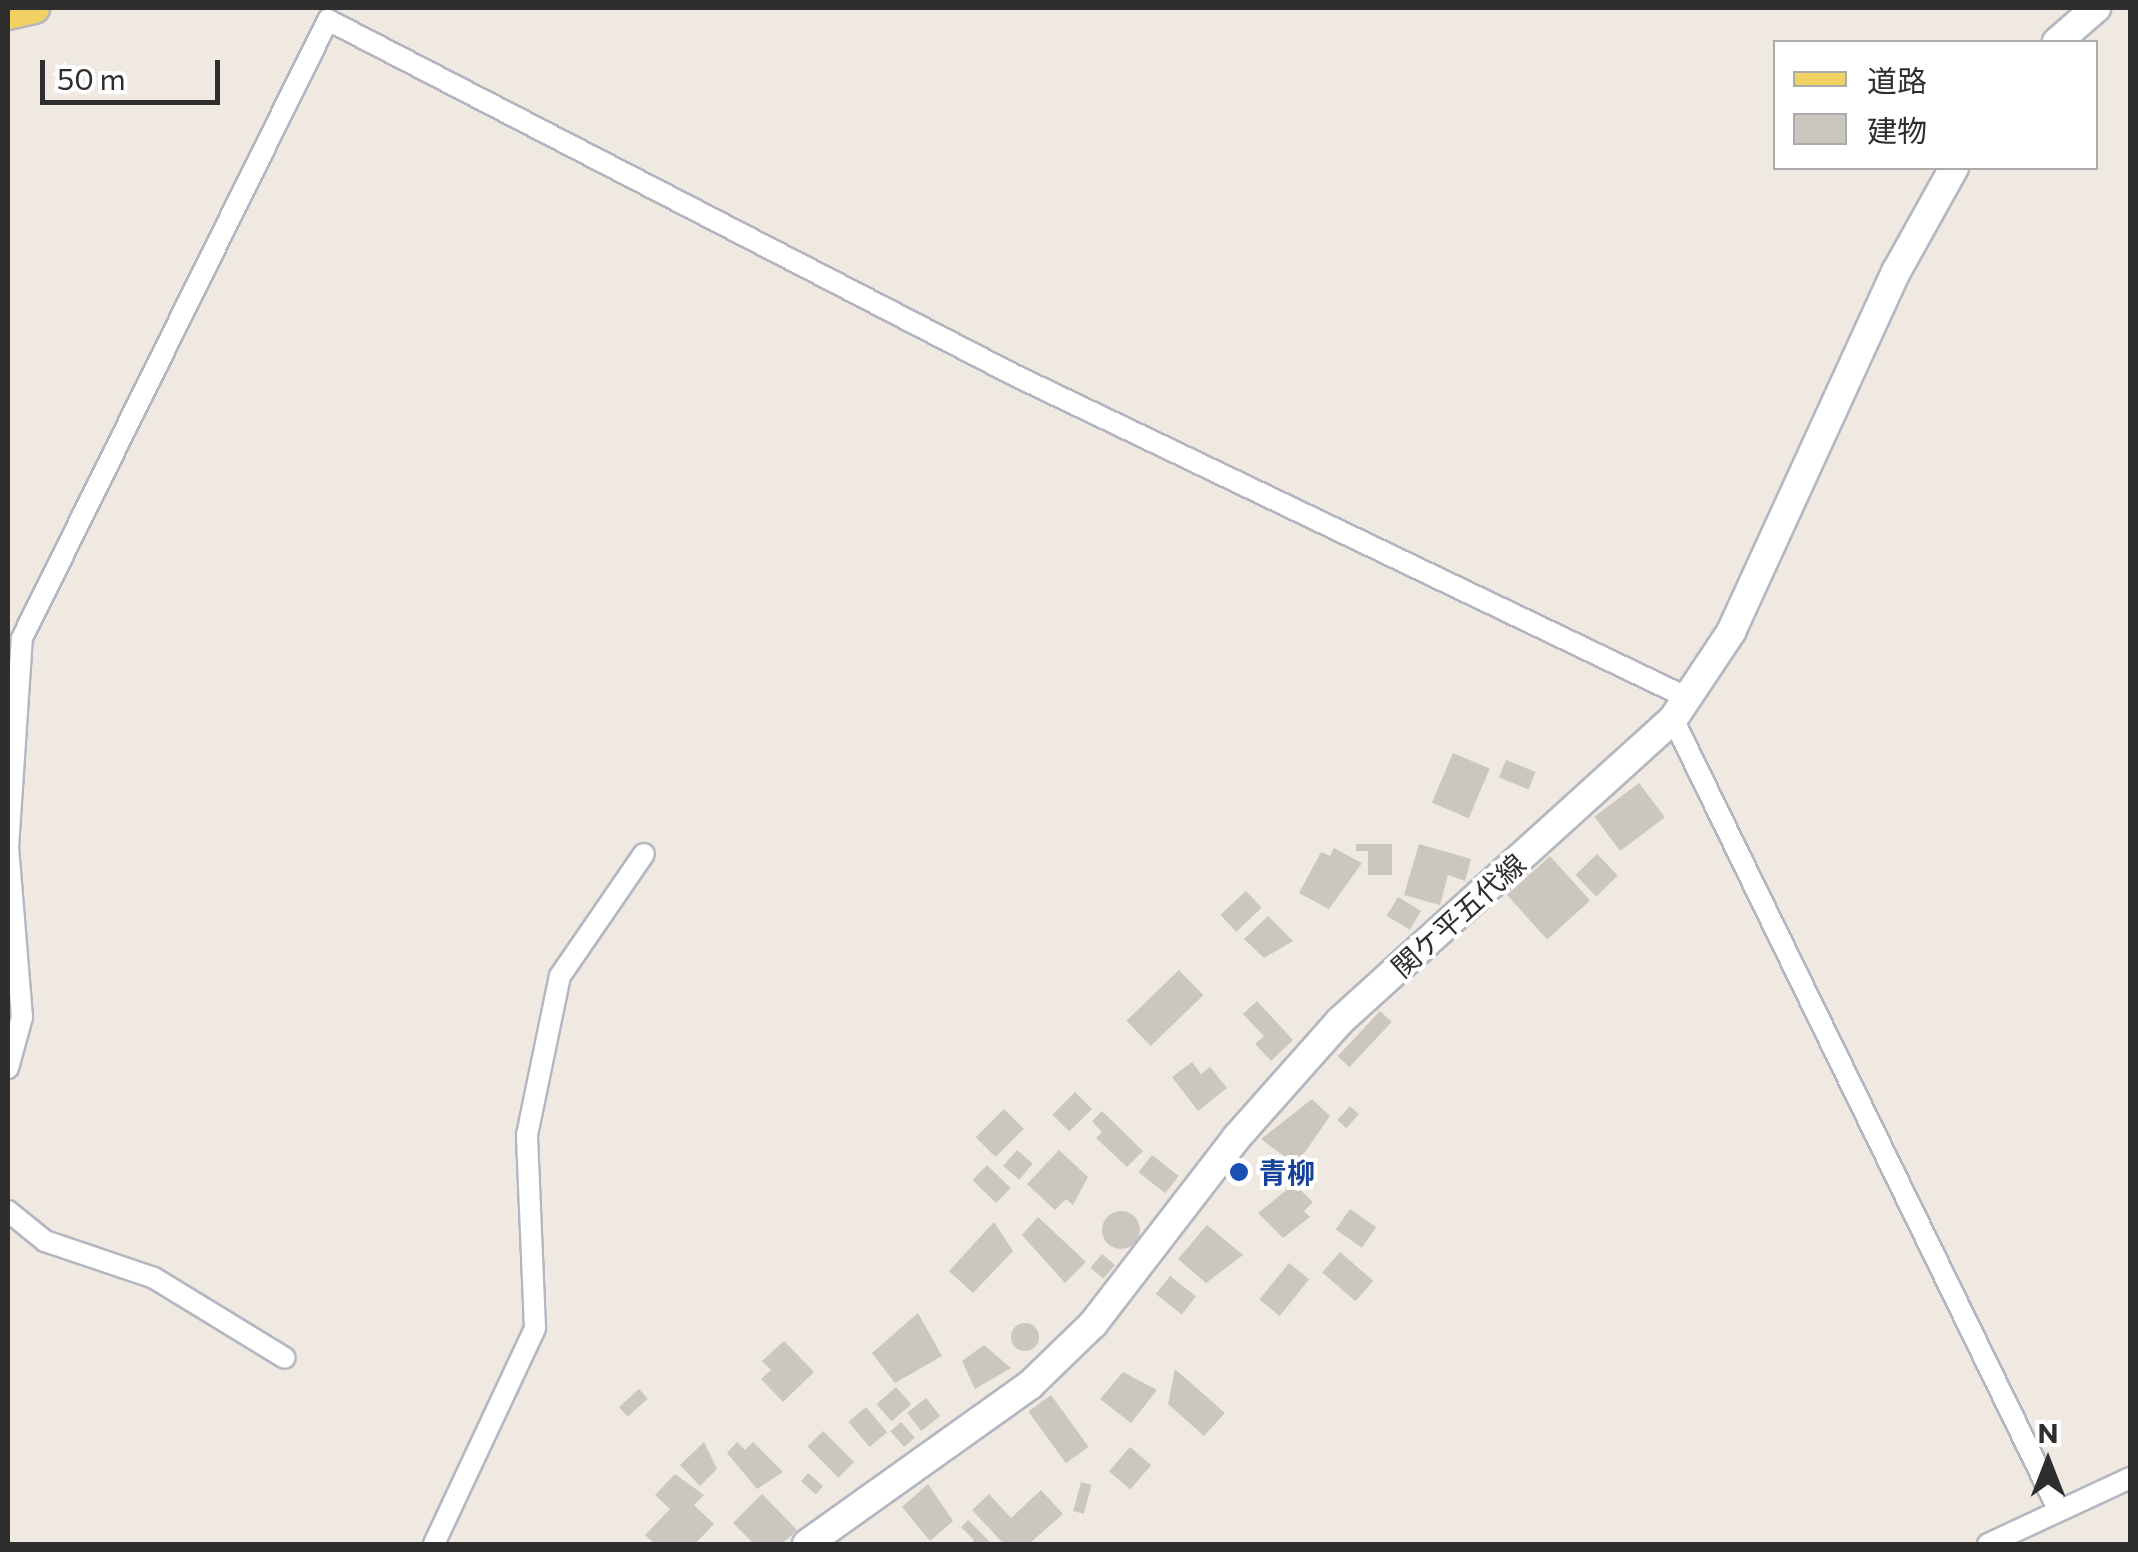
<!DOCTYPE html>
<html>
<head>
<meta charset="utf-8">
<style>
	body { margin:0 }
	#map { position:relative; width:2138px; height:1552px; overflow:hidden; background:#efe9e1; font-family:Commissioner,"Noto Sans JP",sans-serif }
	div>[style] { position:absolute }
	.building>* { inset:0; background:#cbc7bf; transform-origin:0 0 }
	.round { border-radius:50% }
	.roads { filter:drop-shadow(2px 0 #b4b7c1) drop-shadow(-2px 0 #b4b7c1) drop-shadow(0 2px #b4b7c1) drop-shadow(0 -2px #b4b7c1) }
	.street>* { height:20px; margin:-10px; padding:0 10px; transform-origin:10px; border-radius:10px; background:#fff }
	.secondary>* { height:28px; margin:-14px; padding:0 14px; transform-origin:14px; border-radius:14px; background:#fff }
	.primary>* { height:30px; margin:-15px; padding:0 15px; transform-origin:15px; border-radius:15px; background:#f2d163 }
	.dots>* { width:28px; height:28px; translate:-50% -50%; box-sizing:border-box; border:5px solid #fff; border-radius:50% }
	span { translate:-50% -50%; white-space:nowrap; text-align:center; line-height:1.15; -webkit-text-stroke:8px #fff; paint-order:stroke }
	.street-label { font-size:28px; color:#2e2e2e }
	.transit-label { font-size:28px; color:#164399; font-weight:700 }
	.left { translate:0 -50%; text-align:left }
	.frame { position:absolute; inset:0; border:10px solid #2e2e2e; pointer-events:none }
	.legend { position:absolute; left:1773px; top:40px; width:325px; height:130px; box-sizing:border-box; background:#fff; border:2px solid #ababab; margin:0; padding:12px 18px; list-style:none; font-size:30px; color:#2e2e2e }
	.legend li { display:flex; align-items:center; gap:20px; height:50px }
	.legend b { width:50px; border:2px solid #ababab }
	.north { position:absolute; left:1998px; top:1412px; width:100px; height:100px; -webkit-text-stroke:8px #fff; paint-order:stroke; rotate:0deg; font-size:28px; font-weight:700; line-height:40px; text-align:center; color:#2e2e2e }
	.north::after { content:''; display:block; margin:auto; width:35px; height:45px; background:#2e2e2e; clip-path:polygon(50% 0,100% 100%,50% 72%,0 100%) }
	.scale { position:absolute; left:40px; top:60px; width:180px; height:45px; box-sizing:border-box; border:5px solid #2e2e2e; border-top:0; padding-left:12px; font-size:30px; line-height:35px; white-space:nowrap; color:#2e2e2e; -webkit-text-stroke:8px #fff; paint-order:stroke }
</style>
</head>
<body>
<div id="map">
	<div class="building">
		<i style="left:1453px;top:753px;width:40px;height:54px;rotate:23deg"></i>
		<i style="left:1506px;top:760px;width:32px;height:19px;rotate:22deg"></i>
		<i style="left:1639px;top:783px;width:43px;height:56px;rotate:53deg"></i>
		<i style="clip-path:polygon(1356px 844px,1392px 844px,1392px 875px,1368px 875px,1368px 851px,1356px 851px)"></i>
		<i style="clip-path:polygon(1419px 844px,1471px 859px,1465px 881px,1448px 875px,1440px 905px,1404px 895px)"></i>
		<i style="clip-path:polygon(1334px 848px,1362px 863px,1329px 909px,1299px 893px,1321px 852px,1330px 856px)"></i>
		<i style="left:1597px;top:854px;width:30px;height:30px;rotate:46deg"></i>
		<i style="left:1550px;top:856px;width:60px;height:58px;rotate:48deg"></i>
		<i style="left:1246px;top:891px;width:23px;height:35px;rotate:47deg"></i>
		<i style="left:1398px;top:897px;width:27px;height:22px;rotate:31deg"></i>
		<i style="clip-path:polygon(1268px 916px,1293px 941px,1264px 958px,1244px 939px)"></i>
		<i style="left:1179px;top:970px;width:35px;height:73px;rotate:46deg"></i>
		<i style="clip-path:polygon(1257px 1001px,1293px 1040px,1271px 1061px,1255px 1044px,1264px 1036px,1243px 1014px)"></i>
		<i style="left:1380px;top:1011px;width:16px;height:62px;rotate:43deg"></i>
		<i style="clip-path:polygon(1192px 1062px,1201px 1074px,1210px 1067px,1227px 1088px,1198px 1111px,1172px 1077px)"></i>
		<i style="left:1075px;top:1092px;width:24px;height:32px;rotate:45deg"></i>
		<i style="clip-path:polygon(1312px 1099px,1330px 1116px,1296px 1165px,1261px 1139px)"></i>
		<i style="left:1350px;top:1106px;width:12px;height:19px;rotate:42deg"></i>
		<i style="left:1004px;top:1109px;width:28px;height:40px;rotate:45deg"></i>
		<i style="clip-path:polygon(1102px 1111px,1143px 1151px,1127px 1167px,1096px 1138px,1102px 1132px,1092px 1121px)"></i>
		<i style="left:1017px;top:1150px;width:21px;height:21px;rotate:41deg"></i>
		<i style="clip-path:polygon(1059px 1150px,1088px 1177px,1073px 1205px,1066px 1199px,1055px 1210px,1027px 1184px)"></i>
		<i style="left:1152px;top:1155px;width:34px;height:22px;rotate:38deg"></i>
		<i style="left:987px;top:1165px;width:33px;height:21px;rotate:44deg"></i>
		<i style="clip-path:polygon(1294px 1184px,1313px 1202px,1304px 1211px,1310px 1217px,1283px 1238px,1258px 1213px)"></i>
		<i style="left:1350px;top:1209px;width:32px;height:25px;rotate:35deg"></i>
		<i class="round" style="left:1102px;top:1211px;width:38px;height:38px"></i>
		<i style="clip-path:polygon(1038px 1217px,1086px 1262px,1065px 1283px,1022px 1235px)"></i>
		<i style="clip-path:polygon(994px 1222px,1013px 1251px,973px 1293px,949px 1271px)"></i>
		<i style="clip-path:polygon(1207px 1225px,1243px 1255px,1206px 1283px,1178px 1259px)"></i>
		<i style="left:1340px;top:1252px;width:44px;height:27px;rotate:41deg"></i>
		<i style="left:1102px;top:1254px;width:17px;height:18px;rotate:40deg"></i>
		<i style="left:1289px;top:1263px;width:26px;height:47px;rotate:39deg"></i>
		<i style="left:1170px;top:1276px;width:33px;height:23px;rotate:38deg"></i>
		<i style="clip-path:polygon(918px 1313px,942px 1356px,895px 1383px,872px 1353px)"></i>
		<i class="round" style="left:1011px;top:1323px;width:28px;height:28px"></i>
		<i style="clip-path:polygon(784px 1341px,814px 1372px,783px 1402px,761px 1379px,771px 1370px,762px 1361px)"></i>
		<i style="clip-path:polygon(984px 1345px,1011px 1368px,975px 1389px,962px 1361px)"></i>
		<i style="clip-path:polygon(1175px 1369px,1225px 1413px,1204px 1436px,1168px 1404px)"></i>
		<i style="clip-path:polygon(1123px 1372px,1157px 1390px,1131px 1423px,1100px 1399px)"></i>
		<i style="left:896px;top:1387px;width:23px;height:26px;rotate:49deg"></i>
		<i style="left:639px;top:1389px;width:13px;height:27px;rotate:48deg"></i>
		<i style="left:1051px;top:1395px;width:64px;height:28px;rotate:54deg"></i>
		<i style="left:926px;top:1398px;width:23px;height:24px;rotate:52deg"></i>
		<i style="left:866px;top:1407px;width:33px;height:23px;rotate:50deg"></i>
		<i style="left:901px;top:1422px;width:21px;height:14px;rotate:49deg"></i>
		<i style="left:823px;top:1431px;width:44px;height:22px;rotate:45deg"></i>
		<i style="clip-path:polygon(704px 1442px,717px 1469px,700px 1486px,680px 1465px)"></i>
		<i style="clip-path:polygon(737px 1442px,745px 1450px,753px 1442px,783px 1472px,757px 1489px,727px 1453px)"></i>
		<i style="left:1130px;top:1447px;width:28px;height:32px;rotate:41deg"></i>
		<i style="left:808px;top:1473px;width:20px;height:11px;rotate:41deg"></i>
		<i style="clip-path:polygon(675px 1474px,704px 1495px,694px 1505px,714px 1524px,695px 1544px,655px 1544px,645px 1535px,670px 1509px,655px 1495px)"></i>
		<i style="left:1081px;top:1482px;width:11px;height:30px;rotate:15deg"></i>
		<i style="clip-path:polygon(928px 1484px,953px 1521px,930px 1541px,902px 1507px)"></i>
		<i style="clip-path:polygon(1041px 1490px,1063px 1514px,1029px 1544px,1004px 1544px,972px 1510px,989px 1494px,1011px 1518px)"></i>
		<i style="clip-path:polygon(762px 1494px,797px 1530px,782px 1544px,754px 1544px,733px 1523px)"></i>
		<i style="clip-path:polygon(968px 1520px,992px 1544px,970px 1544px,974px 1540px,961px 1527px)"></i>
	</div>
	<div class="roads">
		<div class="street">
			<i style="left:1673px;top:719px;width:881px;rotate:64.02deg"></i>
			<i style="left:8px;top:1068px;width:53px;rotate:-74.6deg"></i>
			<i style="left:22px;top:1017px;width:171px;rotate:-94.7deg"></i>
			<i style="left:8px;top:847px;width:209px;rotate:-86.2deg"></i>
			<i style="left:22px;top:638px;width:690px;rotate:-63.66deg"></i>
			<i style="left:328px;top:20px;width:770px;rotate:27.36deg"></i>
			<i style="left:1012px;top:374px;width:752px;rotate:25.61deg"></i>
			<i style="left:8px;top:1211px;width:48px;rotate:39deg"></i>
			<i style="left:45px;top:1241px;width:115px;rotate:18.7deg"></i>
			<i style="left:154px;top:1278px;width:153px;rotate:31.4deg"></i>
			<i style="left:434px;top:1544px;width:238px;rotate:-64.9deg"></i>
			<i style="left:535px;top:1328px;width:193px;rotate:-92.4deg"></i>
			<i style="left:527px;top:1135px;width:162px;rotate:-78.3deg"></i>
			<i style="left:560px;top:976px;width:148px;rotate:-55.5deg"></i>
			<i style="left:1988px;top:1544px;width:157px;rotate:-24.9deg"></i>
		</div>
		<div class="secondary">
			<i style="left:2057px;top:42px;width:52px;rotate:-41.1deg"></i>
			<i style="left:807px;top:1544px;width:274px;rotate:-35.5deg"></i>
			<i style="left:1030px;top:1385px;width:88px;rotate:-44.1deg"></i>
			<i style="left:1093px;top:1324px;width:236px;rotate:-52.4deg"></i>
			<i style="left:1237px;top:1137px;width:155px;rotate:-48.4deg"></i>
			<i style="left:1340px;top:1021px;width:450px;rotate:-42.2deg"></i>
			<i style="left:1673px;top:719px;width:105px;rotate:-56.3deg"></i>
			<i style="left:1731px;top:632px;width:396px;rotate:-65.4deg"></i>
			<i style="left:1896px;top:272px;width:119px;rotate:-60.9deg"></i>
		</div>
		<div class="primary">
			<i style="left:8px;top:14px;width:27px;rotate:-13deg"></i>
		</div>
	</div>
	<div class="dots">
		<i style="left:1239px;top:1172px;background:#1a4fb4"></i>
	</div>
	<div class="street-label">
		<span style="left:1458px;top:915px;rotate:-42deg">関ケ平五代線</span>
	</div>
	<div class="transit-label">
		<span class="left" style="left:1259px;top:1172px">青柳</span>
	</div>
	<div class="frame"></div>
	<ul class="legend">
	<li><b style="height:12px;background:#f2d163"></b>道路</li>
	<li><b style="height:28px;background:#cbc7bf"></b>建物</li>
	</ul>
	<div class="north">N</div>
	<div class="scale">50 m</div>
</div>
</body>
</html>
